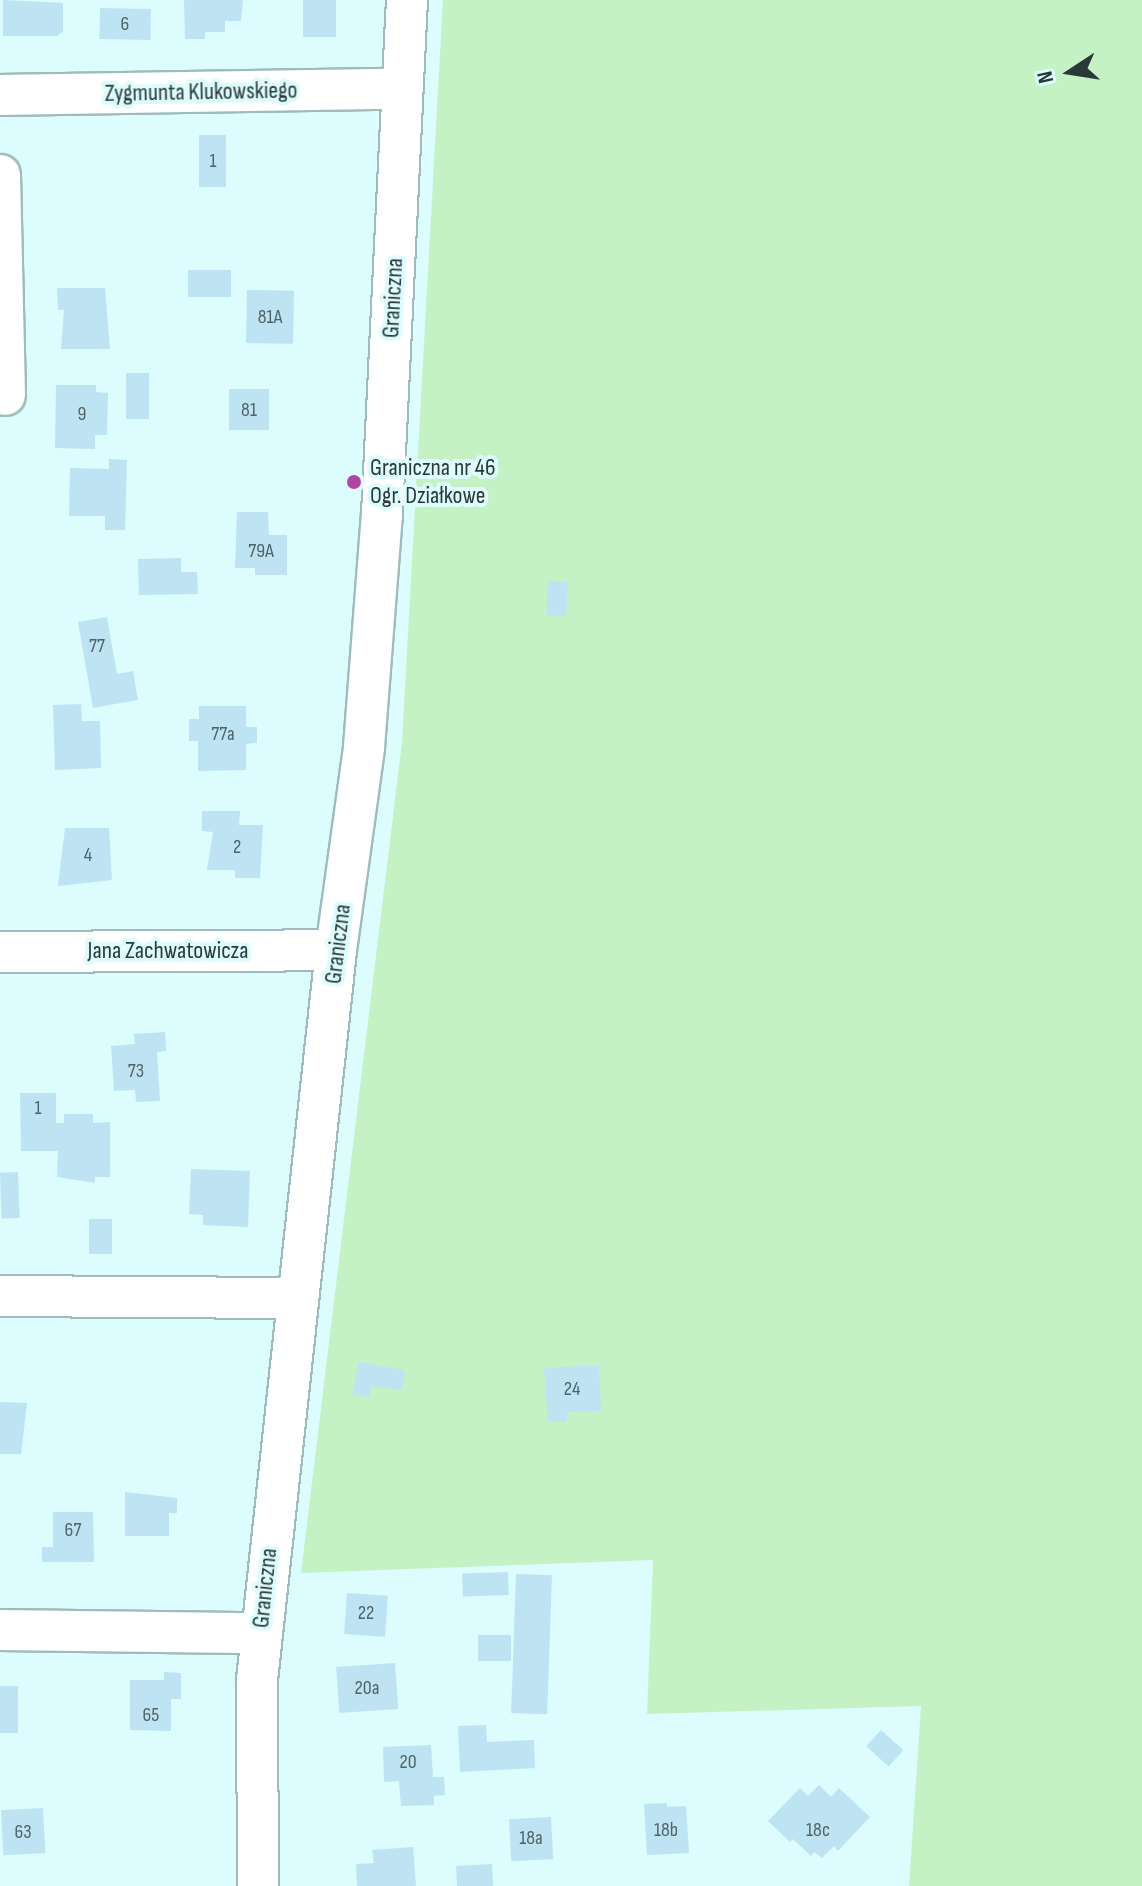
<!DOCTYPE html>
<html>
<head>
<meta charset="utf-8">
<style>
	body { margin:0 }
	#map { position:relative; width:1142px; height:1886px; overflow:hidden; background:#dcfcfd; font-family:"Sofia Sans Condensed",sans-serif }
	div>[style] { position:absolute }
	.green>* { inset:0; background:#c4f2c5 }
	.building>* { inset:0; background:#bee4f4; transform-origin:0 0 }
	.roads { filter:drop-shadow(2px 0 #9ebcbd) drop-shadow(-2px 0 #9ebcbd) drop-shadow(0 2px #9ebcbd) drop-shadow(0 -2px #9ebcbd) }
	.minor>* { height:40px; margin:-20px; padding:0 20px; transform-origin:20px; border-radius:20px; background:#fff }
	.dots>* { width:22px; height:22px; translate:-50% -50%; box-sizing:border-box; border:4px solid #dcfcfd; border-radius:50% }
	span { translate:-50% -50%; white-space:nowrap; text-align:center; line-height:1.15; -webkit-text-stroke:8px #dcfcfd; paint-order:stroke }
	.number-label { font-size:20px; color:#506367 }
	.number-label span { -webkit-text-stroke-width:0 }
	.street-label { font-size:24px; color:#2b3838 }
	.poi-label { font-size:24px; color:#2b3838 }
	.left { translate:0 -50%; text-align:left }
	.north { position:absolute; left:1030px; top:32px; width:80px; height:80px; -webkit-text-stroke:6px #dcfcfd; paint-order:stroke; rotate:258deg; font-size:22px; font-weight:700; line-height:32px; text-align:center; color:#2b3838 }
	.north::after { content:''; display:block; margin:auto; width:28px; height:36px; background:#2b3838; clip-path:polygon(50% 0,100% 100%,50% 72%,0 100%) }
</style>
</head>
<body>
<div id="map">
	<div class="green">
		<i style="clip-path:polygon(443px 0,1142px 0,1142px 1886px,909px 1886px,921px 1706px,647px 1714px,653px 1560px,301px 1573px,402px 742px)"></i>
	</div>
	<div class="building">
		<i style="clip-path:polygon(3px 0,63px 3px,63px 31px,57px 36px,3px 36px)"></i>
		<i style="clip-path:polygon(184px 0,243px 0,241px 21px,225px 21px,225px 32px,205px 32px,205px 39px,185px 39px)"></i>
		<i style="left:303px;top:0;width:33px;height:37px"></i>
		<i style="left:100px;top:8px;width:51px;height:31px;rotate:1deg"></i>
		<i style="left:199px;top:135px;width:27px;height:52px"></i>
		<i style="left:188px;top:270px;width:43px;height:27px"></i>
		<i style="clip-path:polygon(57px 288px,105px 288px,110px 349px,61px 349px,64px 310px,58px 310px)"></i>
		<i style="left:247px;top:290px;width:47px;height:53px;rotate:1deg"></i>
		<i style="left:126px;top:373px;width:23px;height:46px"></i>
		<i style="clip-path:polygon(56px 385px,96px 385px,96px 392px,108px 393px,107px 435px,95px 435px,95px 449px,55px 448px)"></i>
		<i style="left:269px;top:389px;width:41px;height:40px;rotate:90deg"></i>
		<i style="clip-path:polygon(109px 459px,127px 460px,125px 530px,105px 530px,105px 516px,69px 516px,70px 468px,109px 469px)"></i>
		<i style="clip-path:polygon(237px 512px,268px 512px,269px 535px,287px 535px,287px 575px,255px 575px,255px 568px,235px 568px)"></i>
		<i style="clip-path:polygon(181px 558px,181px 572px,197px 572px,198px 594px,139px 595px,138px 559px)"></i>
		<i style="left:548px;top:581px;width:20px;height:34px;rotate:3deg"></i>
		<i style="clip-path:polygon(107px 617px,117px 674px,133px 671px,138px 700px,93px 708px,78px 622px)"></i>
		<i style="clip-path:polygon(81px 704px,82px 721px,100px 721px,101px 768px,55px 770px,53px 705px)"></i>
		<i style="clip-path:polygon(199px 706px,246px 706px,246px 727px,257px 727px,257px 743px,246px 744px,246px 770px,198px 771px,198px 741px,189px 741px,189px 719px,199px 719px)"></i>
		<i style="clip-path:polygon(202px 811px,240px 811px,239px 825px,263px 825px,260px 878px,235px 878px,235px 870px,207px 870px,213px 832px,202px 831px)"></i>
		<i style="clip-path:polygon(65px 828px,109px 828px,112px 880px,58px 886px)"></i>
		<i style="clip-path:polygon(165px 1032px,166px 1051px,157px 1052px,160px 1101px,136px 1102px,135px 1090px,114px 1091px,111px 1046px,135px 1044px,134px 1034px)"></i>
		<i style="clip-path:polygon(20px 1093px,56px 1093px,56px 1123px,64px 1123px,64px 1114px,93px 1114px,93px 1123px,110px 1122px,110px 1177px,95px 1177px,95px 1183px,57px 1177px,58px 1151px,21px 1151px)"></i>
		<i style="clip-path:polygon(191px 1169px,250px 1171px,248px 1227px,203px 1225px,203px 1215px,189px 1214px)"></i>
		<i style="left:18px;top:1172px;width:46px;height:18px;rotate:88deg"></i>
		<i style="left:89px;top:1219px;width:23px;height:35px"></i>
		<i style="clip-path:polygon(358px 1362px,405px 1370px,402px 1390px,371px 1386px,370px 1397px,353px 1395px)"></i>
		<i style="clip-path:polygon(599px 1365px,601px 1411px,567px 1412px,567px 1421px,548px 1422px,544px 1368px)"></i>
		<i style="clip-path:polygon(0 1402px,27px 1403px,21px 1454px,0 1454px)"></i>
		<i style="clip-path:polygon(125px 1492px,177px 1498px,177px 1513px,169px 1513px,169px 1536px,125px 1536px)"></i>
		<i style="clip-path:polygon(53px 1512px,93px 1512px,94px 1562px,42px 1562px,42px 1547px,53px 1547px)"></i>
		<i style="left:508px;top:1572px;width:23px;height:46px;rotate:88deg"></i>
		<i style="left:516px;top:1574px;width:36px;height:139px;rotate:2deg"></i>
		<i style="left:347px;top:1593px;width:41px;height:41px;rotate:4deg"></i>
		<i style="left:478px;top:1635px;width:33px;height:26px"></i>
		<i style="left:395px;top:1663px;width:46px;height:59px;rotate:86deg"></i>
		<i style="clip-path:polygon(164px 1672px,181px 1673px,181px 1699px,171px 1699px,171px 1731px,130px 1730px,130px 1680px,164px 1680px)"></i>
		<i style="left:0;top:1686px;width:18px;height:47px"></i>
		<i style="clip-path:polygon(486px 1725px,487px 1742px,534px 1740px,535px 1768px,460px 1772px,458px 1726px)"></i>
		<i style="left:881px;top:1730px;width:30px;height:22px;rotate:42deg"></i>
		<i style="clip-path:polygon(431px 1745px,433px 1777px,444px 1777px,445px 1795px,434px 1796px,434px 1805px,401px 1806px,399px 1781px,384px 1782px,383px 1747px)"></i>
		<i style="clip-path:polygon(819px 1785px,831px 1797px,839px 1788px,870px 1817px,838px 1851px,834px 1846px,822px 1858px,814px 1852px,811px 1856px,793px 1839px,790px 1842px,768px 1821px,800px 1788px,808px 1796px)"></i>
		<i style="clip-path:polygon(667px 1803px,667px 1807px,686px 1806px,689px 1853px,647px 1855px,644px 1804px)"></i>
		<i style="left:43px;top:1808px;width:45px;height:42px;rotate:87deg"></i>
		<i style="left:551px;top:1817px;width:42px;height:42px;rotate:87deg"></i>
		<i style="clip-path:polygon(413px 1847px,416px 1886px,357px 1886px,356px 1864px,374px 1863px,372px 1850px)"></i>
		<i style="left:492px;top:1864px;width:22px;height:36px;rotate:87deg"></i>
	</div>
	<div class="roads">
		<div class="minor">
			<i style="left:0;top:95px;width:402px;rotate:-0.9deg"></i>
			<i style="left:0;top:175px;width:220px;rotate:88.7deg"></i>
			<i style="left:0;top:952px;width:336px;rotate:-0.3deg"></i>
			<i style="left:0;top:1296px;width:297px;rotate:0.4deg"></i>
			<i style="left:0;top:1630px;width:260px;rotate:0.7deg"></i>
			<i style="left:258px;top:1886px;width:206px;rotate:-90.3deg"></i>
			<i style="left:257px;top:1680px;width:734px;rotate:-83.82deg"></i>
			<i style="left:336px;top:950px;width:205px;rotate:-82.1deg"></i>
			<i style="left:364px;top:747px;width:234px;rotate:-85.6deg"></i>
			<i style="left:382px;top:514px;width:515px;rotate:-87.22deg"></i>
		</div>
	</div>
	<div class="dots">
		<i style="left:354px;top:482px;background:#b045a6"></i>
	</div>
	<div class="number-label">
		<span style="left:125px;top:24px">6</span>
		<span style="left:213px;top:161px">1</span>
		<span style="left:270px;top:317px">81A</span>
		<span style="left:249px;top:410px">81</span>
		<span style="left:82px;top:414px">9</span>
		<span style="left:261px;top:551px">79A</span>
		<span style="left:97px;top:646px">77</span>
		<span style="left:223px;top:734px">77a</span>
		<span style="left:237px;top:847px">2</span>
		<span style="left:88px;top:855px">4</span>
		<span style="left:136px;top:1071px">73</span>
		<span style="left:38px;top:1108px">1</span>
		<span style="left:572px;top:1389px">24</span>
		<span style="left:73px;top:1530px">67</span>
		<span style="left:366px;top:1613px">22</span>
		<span style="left:367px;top:1688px">20a</span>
		<span style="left:151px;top:1715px">65</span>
		<span style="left:408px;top:1762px">20</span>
		<span style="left:666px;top:1830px">18b</span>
		<span style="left:818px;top:1830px">18c</span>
		<span style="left:23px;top:1832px">63</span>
		<span style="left:531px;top:1838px">18a</span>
	</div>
	<div class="street-label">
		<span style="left:201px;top:92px;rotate:-1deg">Zygmunta Klukowskiego</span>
		<span style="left:393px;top:298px;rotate:-87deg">Graniczna</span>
		<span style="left:338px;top:944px;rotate:-83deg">Graniczna</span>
		<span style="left:168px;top:951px">Jana Zachwatowicza</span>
		<span style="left:265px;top:1588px;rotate:-84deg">Graniczna</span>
	</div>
	<div class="poi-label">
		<span class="left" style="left:370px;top:482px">Graniczna nr 46<br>Ogr. Działkowe</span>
	</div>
	<div class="north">N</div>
</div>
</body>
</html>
